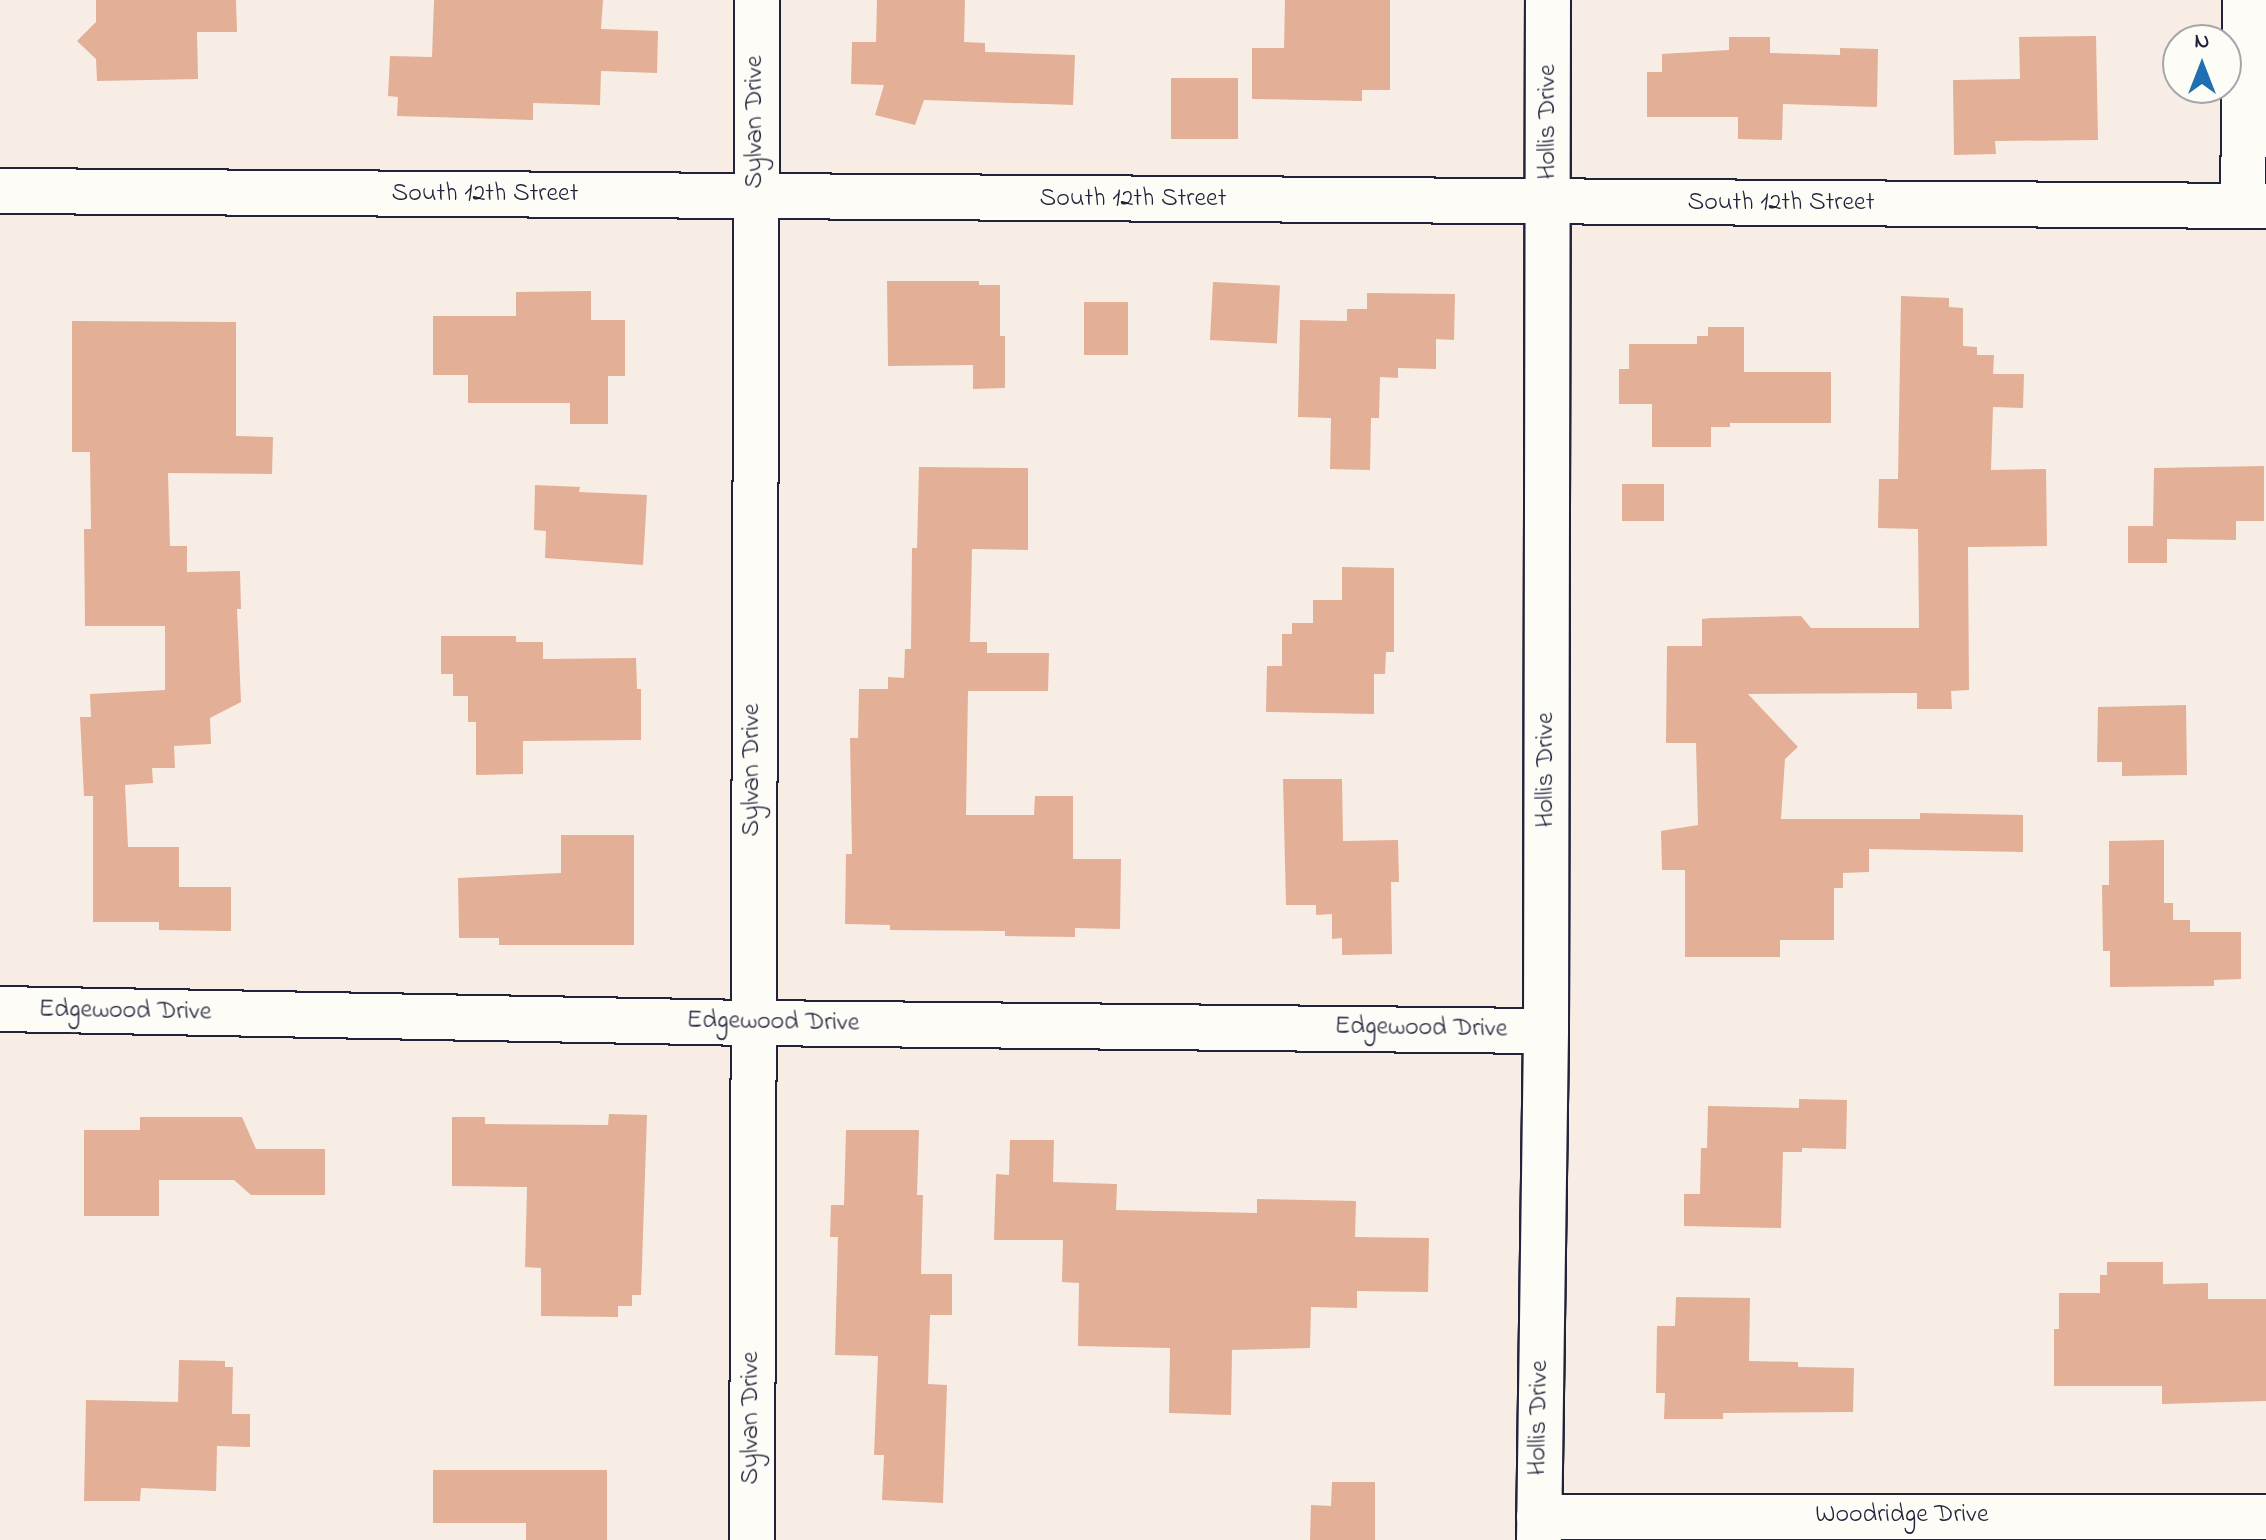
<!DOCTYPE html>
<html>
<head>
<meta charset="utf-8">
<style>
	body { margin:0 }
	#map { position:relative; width:2266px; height:1540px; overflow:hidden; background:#f8ede4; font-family:"Indie Flower",sans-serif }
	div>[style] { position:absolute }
	.building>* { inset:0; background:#e3af96; transform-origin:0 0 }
	.roads { filter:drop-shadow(2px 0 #22223b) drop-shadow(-2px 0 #22223b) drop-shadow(0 2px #22223b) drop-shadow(0 -2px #22223b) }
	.minor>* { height:44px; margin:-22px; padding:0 22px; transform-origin:22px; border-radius:22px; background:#fdfcf7 }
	span { translate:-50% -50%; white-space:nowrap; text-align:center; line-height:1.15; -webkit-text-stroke:6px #fdfcf7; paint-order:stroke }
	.street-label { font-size:26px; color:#22223b }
	.north { position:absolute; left:2162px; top:24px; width:80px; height:80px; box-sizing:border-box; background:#fdfcf7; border:2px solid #a5a5ac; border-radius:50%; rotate:0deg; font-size:22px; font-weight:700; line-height:32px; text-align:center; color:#22223b }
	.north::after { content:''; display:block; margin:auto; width:28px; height:36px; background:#1f6fb2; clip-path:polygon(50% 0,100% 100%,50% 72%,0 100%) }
</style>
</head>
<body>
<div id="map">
	<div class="building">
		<i style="clip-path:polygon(96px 0,236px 0,237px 32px,197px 32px,198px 79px,97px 81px,96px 59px,77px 41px,96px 22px)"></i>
		<i style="clip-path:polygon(434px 0,603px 0,601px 29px,658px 31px,657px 73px,601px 71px,600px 105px,533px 103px,533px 120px,397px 116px,398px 97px,388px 96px,390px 56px,432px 57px)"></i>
		<i style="clip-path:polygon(877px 0,965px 0,964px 42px,985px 43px,985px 52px,1075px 55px,1073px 105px,924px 100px,915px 125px,875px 115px,884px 85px,851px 84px,852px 42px,876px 42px)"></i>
		<i style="clip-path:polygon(1285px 0,1390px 0,1390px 90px,1362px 90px,1362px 101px,1252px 99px,1252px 48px,1284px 48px)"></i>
		<i style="clip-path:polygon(2096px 36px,2098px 140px,1995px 141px,1996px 154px,1954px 155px,1953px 80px,2020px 79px,2019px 37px)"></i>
		<i style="clip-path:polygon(1729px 37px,1770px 37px,1770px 53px,1840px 55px,1840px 48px,1878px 49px,1877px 107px,1783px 104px,1782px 140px,1738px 139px,1738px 117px,1647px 117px,1647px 72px,1662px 72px,1662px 54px,1729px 50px)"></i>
		<i style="left:1171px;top:78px;width:67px;height:61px"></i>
		<i style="clip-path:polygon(887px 281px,979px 281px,979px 285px,1000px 285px,1000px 336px,1005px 336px,1005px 388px,973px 389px,973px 365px,888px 366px)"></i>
		<i style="left:1213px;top:282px;width:67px;height:58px;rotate:3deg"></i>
		<i style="clip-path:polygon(591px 291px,591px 320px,625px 320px,625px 376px,608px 376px,608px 424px,570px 424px,570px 403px,468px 403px,468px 375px,433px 375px,433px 316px,516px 316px,516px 292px)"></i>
		<i style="clip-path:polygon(1367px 293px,1455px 294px,1454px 340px,1436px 339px,1436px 369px,1398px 368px,1398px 378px,1380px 377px,1379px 418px,1371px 418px,1370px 470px,1330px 469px,1331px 418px,1298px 417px,1300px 320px,1347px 321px,1347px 309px,1367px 309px)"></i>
		<i style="clip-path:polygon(1901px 296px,1949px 298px,1949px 307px,1963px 308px,1963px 346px,1977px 347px,1977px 355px,1994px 355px,1993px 374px,2024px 374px,2023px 408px,1993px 407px,1991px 470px,2046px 469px,2047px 546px,1968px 547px,1969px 690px,1951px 691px,1952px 709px,1917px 709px,1917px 693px,1748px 694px,1798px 747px,1785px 759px,1781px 819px,1920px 819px,1920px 813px,2023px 815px,2023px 852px,1869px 849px,1869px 872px,1843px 873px,1843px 888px,1834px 888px,1834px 940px,1780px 940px,1780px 957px,1685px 957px,1685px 870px,1662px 870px,1661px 831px,1698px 825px,1696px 743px,1666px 743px,1667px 646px,1702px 646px,1702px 619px,1711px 618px,1801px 616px,1811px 628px,1919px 628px,1918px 529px,1878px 528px,1879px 479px,1898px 479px)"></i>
		<i style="left:1084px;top:302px;width:44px;height:53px"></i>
		<i style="clip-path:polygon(72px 321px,236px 322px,236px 436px,273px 437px,272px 474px,168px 473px,170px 546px,187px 546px,187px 572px,240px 571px,241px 609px,237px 609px,241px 702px,210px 718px,211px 744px,174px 746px,175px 768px,152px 768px,153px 783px,125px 785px,128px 847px,179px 847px,179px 887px,231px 887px,231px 931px,159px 930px,159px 922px,93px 922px,93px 796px,84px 796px,80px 717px,91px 717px,90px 694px,165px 690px,165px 626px,85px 626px,84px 529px,91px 529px,90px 452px,72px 452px)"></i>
		<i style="clip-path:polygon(1708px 327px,1744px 327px,1744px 372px,1831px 372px,1831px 423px,1730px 423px,1730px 427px,1711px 427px,1711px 447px,1652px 447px,1652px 404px,1619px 404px,1619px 369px,1629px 369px,1629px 344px,1697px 344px,1697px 336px,1708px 336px)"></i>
		<i style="clip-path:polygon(2264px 466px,2264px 521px,2236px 521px,2236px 540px,2167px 539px,2167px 563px,2128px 563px,2128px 526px,2153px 526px,2154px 468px)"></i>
		<i style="clip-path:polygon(919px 467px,1028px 468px,1028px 550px,972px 549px,970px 642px,987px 642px,987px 653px,1049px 653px,1048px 691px,968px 691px,966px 815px,1034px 815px,1035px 796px,1073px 796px,1073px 859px,1121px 859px,1120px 929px,1075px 928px,1075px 937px,1005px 936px,1005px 931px,890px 930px,890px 925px,845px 924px,846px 854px,852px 854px,850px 738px,858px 738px,859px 689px,888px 689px,888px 677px,904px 678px,905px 649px,911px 649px,912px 548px,917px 548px)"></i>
		<i style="left:1622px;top:484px;width:42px;height:37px"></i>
		<i style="clip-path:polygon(535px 485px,580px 487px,579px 492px,647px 495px,643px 565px,545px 558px,546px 531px,534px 530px)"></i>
		<i style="clip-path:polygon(1342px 567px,1394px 568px,1394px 652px,1386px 652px,1385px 674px,1374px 674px,1374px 714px,1266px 712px,1267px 666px,1282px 666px,1282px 634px,1292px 634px,1292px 623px,1313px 623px,1313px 600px,1342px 600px)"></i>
		<i style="clip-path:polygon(441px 636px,516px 636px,516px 642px,543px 642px,543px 659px,636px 658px,637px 689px,641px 689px,641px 740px,523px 741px,523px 774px,476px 775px,476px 722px,468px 722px,468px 696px,453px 696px,453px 674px,441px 674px)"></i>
		<i style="clip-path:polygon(2186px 705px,2187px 775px,2122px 776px,2122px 762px,2097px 762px,2098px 707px)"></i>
		<i style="clip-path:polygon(1283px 779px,1342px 779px,1343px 841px,1398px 840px,1399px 882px,1391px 882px,1392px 954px,1342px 955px,1342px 938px,1332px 939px,1332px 914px,1316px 915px,1316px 905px,1286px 905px)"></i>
		<i style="clip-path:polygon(561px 835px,634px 835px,634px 945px,499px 945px,499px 938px,459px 938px,458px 878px,561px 873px)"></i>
		<i style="clip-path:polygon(2164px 840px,2164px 903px,2173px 903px,2173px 920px,2190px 920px,2190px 932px,2241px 932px,2241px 979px,2214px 980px,2214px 986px,2110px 987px,2110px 951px,2103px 951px,2102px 885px,2109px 885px,2109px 841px)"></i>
		<i style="clip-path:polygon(1799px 1099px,1847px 1100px,1846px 1149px,1802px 1148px,1802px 1152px,1783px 1152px,1781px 1228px,1684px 1226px,1684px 1194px,1700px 1194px,1701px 1148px,1707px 1148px,1708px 1106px,1799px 1108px)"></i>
		<i style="clip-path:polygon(609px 1114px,647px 1115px,641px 1295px,632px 1295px,632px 1306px,618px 1306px,618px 1317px,541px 1316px,541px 1268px,525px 1267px,527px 1187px,452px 1186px,452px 1117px,485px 1117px,485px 1124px,608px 1125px)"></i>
		<i style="clip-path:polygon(140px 1117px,242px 1117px,256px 1149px,325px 1149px,325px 1195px,251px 1195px,234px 1180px,159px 1180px,159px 1216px,84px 1216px,84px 1130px,140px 1130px)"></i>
		<i style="clip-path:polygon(846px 1130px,919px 1130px,917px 1195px,923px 1195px,921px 1274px,952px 1274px,952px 1315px,930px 1315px,928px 1384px,947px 1385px,943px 1503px,882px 1500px,884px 1455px,874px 1455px,878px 1356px,835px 1355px,838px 1237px,830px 1237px,831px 1205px,844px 1205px)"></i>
		<i style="clip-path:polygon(1010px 1140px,1054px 1140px,1053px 1182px,1117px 1184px,1116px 1210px,1257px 1213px,1257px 1199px,1356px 1201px,1355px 1237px,1429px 1238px,1428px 1292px,1357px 1291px,1357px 1308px,1311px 1307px,1310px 1348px,1232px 1350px,1231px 1415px,1169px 1413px,1170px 1348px,1078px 1346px,1079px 1283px,1062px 1282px,1063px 1240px,994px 1240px,996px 1174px,1009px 1175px)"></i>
		<i style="clip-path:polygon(2107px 1262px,2163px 1262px,2163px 1284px,2208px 1283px,2208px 1299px,2266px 1299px,2266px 1401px,2162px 1404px,2162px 1386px,2054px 1386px,2054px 1329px,2059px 1329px,2059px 1293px,2100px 1293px,2100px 1275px,2107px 1275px)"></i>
		<i style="clip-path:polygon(1676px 1297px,1750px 1298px,1749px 1361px,1798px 1362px,1798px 1367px,1854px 1368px,1853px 1412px,1723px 1413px,1723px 1419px,1664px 1419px,1665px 1393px,1656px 1393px,1657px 1326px,1675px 1326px)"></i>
		<i style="clip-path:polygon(179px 1360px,225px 1361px,225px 1367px,233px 1367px,232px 1414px,250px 1414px,250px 1447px,217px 1446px,216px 1491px,141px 1488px,140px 1501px,84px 1501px,86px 1400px,178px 1402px)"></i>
		<i style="clip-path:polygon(433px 1470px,607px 1470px,607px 1540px,526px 1540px,526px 1523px,433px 1523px)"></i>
		<i style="clip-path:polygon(1332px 1482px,1375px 1482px,1375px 1540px,1310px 1540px,1311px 1505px,1331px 1506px)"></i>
	</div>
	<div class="roads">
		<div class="minor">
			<i style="left:0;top:191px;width:2266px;rotate:0.38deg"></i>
			<i style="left:2243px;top:206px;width:206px;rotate:-89.4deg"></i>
			<i style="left:0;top:1009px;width:753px;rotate:1.07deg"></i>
			<i style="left:753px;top:1023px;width:793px;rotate:0.58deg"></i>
			<i style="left:1539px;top:1517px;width:727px"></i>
			<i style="left:752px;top:1540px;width:1540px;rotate:-89.81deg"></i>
			<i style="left:1539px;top:1540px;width:509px;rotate:-89.21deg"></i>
			<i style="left:1546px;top:1031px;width:1031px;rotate:-89.89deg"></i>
		</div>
	</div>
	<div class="street-label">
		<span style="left:756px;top:122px;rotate:-90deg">Sylvan Drive</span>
		<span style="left:1549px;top:122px;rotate:-90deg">Hollis Drive</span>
		<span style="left:485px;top:195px">South 12th Street</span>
		<span style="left:1133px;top:200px">South 12th Street</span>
		<span style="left:1781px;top:204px">South 12th Street</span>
		<span style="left:753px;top:770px;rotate:-90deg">Sylvan Drive</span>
		<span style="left:1547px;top:770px;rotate:-90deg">Hollis Drive</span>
		<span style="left:125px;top:1012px;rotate:1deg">Edgewood Drive</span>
		<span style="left:773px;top:1023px;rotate:1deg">Edgewood Drive</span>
		<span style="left:1421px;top:1029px;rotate:1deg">Edgewood Drive</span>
		<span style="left:752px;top:1418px;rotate:-90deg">Sylvan Drive</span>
		<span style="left:1540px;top:1418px;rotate:-89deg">Hollis Drive</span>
		<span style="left:1902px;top:1516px">Woodridge Drive</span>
	</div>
	<div class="north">N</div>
</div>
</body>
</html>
